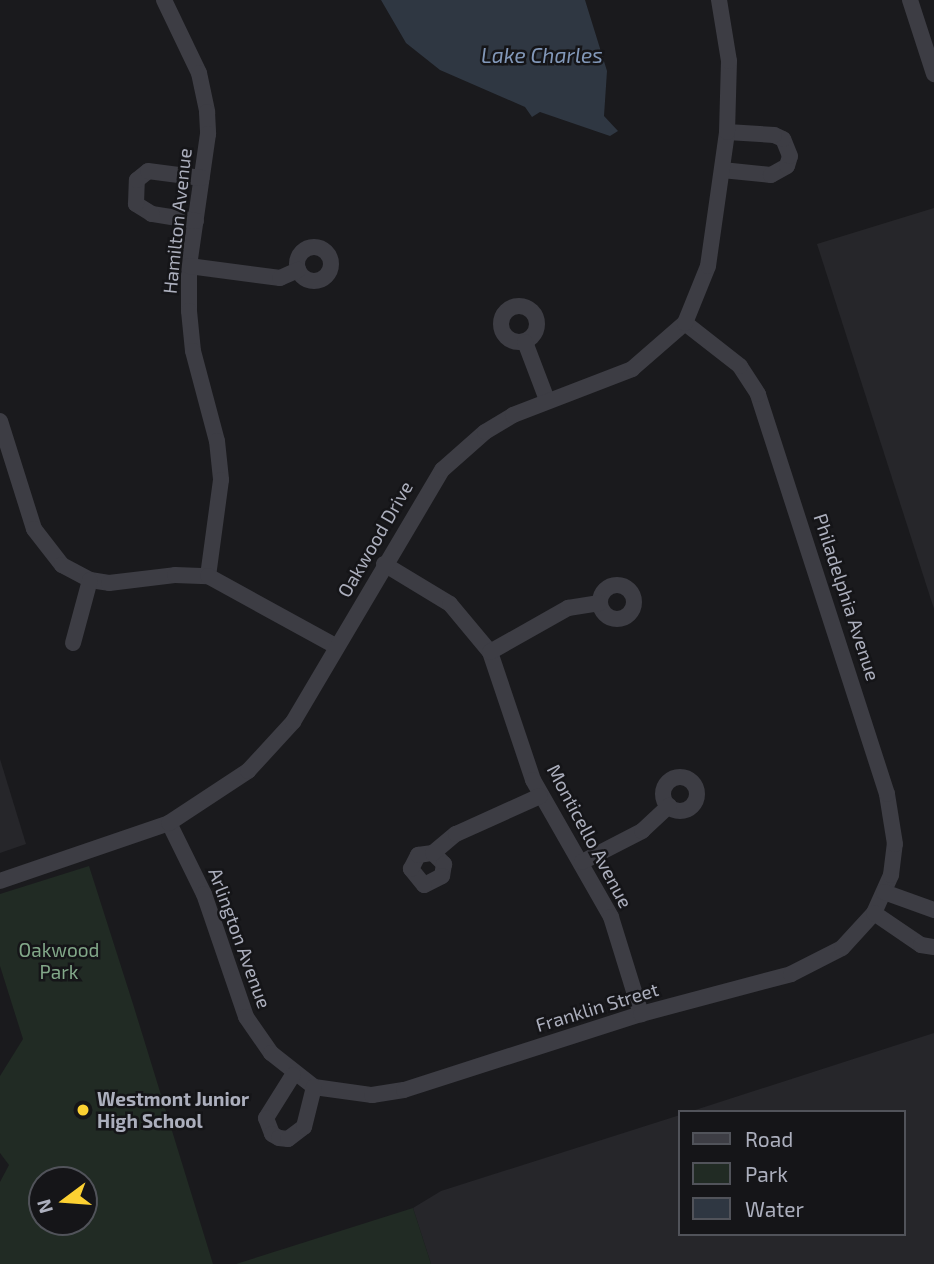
<!DOCTYPE html>
<html>
<head>
<meta charset="utf-8">
<style>
	body { margin:0 }
	#map { position:relative; width:934px; height:1264px; overflow:hidden; background:#1a1a1d; font-family:"Exo 2",sans-serif }
	div>[style] { position:absolute }
	.built>* { inset:0; background:#26262a }
	.green>* { inset:0; background:#212b24 }
	.water>* { inset:0; background:#2f3742 }
	.street>* { height:16px; margin:-8px; padding:0 8px; transform-origin:8px; border-radius:8px; background:#3d3d44 }
	.street>.ring { margin:-8px; padding:0; box-sizing:content-box; background:none; border:16px solid #3d3d44; border-radius:50% }
	.dots>* { width:19px; height:19px; translate:-50% -50%; box-sizing:border-box; border:4px solid #151518; border-radius:50% }
	span { translate:-50% -50%; white-space:nowrap; text-align:center; line-height:1.15; -webkit-text-stroke:5px #151518; paint-order:stroke }
	.street-label { font-size:19px; color:#acafbd }
	.park-label { font-size:19px; color:#82a889 }
	.poi-label { font-size:19px; color:#acafbd; font-weight:700 }
	.left { translate:0 -50%; text-align:left }
	.water-label { font-size:21px; color:#8298b9; font-style:italic }
	.legend { position:absolute; left:678px; top:1110px; width:228px; height:126px; box-sizing:border-box; background:#151518; border:2px solid #51535a; margin:0; padding:9px 12px; list-style:none; font-size:21px; color:#acafbd }
	.legend li { display:flex; align-items:center; gap:14px; height:35px }
	.legend b { width:35px; border:2px solid #51535a }
	.north { position:absolute; left:28px; top:1166px; width:70px; height:70px; box-sizing:border-box; background:#151518; border:2px solid #51535a; border-radius:50%; rotate:254deg; font-size:19px; font-weight:700; line-height:28px; text-align:center; color:#acafbd }
	.north::after { content:''; display:block; margin:auto; width:24px; height:32px; background:#fcd132; clip-path:polygon(50% 0,100% 100%,50% 72%,0 100%) }
</style>
</head>
<body>
<div id="map">
	<div class="built">
		<i style="clip-path:polygon(934px 208px,934px 609px,817px 244px)"></i>
		<i style="clip-path:polygon(0 759px,26px 844px,0 853px)"></i>
		<i style="clip-path:polygon(934px 1033px,934px 1264px,431px 1264px,413px 1208px,441px 1191px,680px 1115px,680px 1234px,904px 1234px,904px 1112px,689px 1112px)"></i>
	</div>
	<div class="green">
		<i style="clip-path:polygon(evenodd,89px 866px,133px 1004px,213px 1264px,0 1264px,0 1182px,9px 1165px,0 1153px,0 1076px,23px 1039px,0 966px,0 894px,89px 866px,42px 1180px,84px 1180px,84px 1222px,42px 1222px,42px 1180px)"></i>
		<i style="clip-path:polygon(413px 1208px,431px 1264px,236px 1264px)"></i>
	</div>
	<div class="water">
		<i style="clip-path:polygon(381px 0,585px 0,607px 71px,604px 116px,618px 131px,610px 136px,540px 112px,532px 117px,525px 107px,440px 70px,406px 43px)"></i>
	</div>
	<div class="street">
		<i style="left:164px;top:0;width:81px;rotate:64.4deg"></i>
		<i style="left:199px;top:73px;width:40px;rotate:78deg"></i>
		<i style="left:207px;top:112px;width:22px;rotate:87deg"></i>
		<i style="left:208px;top:134px;width:133px;rotate:98.2deg"></i>
		<i style="left:189px;top:266px;width:45px;rotate:90deg"></i>
		<i style="left:189px;top:311px;width:40px;rotate:84.3deg"></i>
		<i style="left:193px;top:351px;width:93px;rotate:75.1deg"></i>
		<i style="left:217px;top:441px;width:39px;rotate:84deg"></i>
		<i style="left:221px;top:480px;width:97px;rotate:97.7deg"></i>
		<i style="left:910px;top:0;width:78px;rotate:72deg"></i>
		<i style="left:722px;top:170px;width:49px;rotate:5.8deg"></i>
		<i style="left:771px;top:175px;width:18px;rotate:-29deg"></i>
		<i style="left:787px;top:166px;width:10px;rotate:-73deg"></i>
		<i style="left:790px;top:156px;width:18px;rotate:-112deg"></i>
		<i style="left:783px;top:139px;width:10px;rotate:-156deg"></i>
		<i style="left:774px;top:135px;width:47px;rotate:-176.3deg"></i>
		<i style="left:196px;top:221px;width:45px;rotate:-171deg"></i>
		<i style="left:152px;top:214px;width:19px;rotate:-148deg"></i>
		<i style="left:136px;top:204px;width:24px;rotate:-88deg"></i>
		<i style="left:137px;top:180px;width:14px;rotate:-39deg"></i>
		<i style="left:148px;top:171px;width:54px;rotate:7.4deg"></i>
		<i class="ring" style="left:297px;top:247px;width:18px;height:18px"></i>
		<i style="left:189px;top:266px;width:92px;rotate:7.5deg"></i>
		<i style="left:280px;top:278px;width:20px;rotate:-24deg"></i>
		<i class="ring" style="left:501px;top:306px;width:20px;height:20px"></i>
		<i style="left:525px;top:342px;width:62px;rotate:69.2deg"></i>
		<i style="left:0;top:421px;width:113px;rotate:72.5deg"></i>
		<i style="left:34px;top:529px;width:46px;rotate:52.1deg"></i>
		<i style="left:62px;top:565px;width:32px;rotate:28deg"></i>
		<i style="left:90px;top:580px;width:19px;rotate:9deg"></i>
		<i style="left:109px;top:583px;width:66px;rotate:-6.9deg"></i>
		<i style="left:175px;top:575px;width:33px;rotate:2deg"></i>
		<i style="left:208px;top:576px;width:147px;rotate:28.8deg"></i>
		<i style="left:384px;top:564px;width:77px;rotate:31.2deg"></i>
		<i style="left:450px;top:604px;width:62px;rotate:50.2deg"></i>
		<i style="left:490px;top:652px;width:135px;rotate:71.4deg"></i>
		<i style="left:533px;top:780px;width:158px;rotate:60.3deg"></i>
		<i style="left:611px;top:917px;width:102px;rotate:72.8deg"></i>
		<i class="ring" style="left:600px;top:585px;width:18px;height:18px"></i>
		<i style="left:73px;top:643px;width:65px;rotate:-74.9deg"></i>
		<i style="left:490px;top:652px;width:90px;rotate:-29.4deg"></i>
		<i style="left:568px;top:608px;width:32px;rotate:-9deg"></i>
		<i class="ring" style="left:663px;top:777px;width:18px;height:18px"></i>
		<i style="left:169px;top:823px;width:79px;rotate:63.8deg"></i>
		<i style="left:204px;top:894px;width:130px;rotate:71.1deg"></i>
		<i style="left:246px;top:1017px;width:44px;rotate:55.2deg"></i>
		<i style="left:271px;top:1053px;width:55px;rotate:38.3deg"></i>
		<i style="left:314px;top:1087px;width:59px;rotate:7.9deg"></i>
		<i style="left:372px;top:1095px;width:32px;rotate:-9deg"></i>
		<i style="left:404px;top:1090px;width:249px;rotate:-17.8deg"></i>
		<i style="left:641px;top:1014px;width:155px;rotate:-14.9deg"></i>
		<i style="left:791px;top:974px;width:57px;rotate:-27deg"></i>
		<i style="left:842px;top:948px;width:47px;rotate:-47.6deg"></i>
		<i style="left:874px;top:913px;width:42px;rotate:-65.9deg"></i>
		<i style="left:891px;top:875px;width:31px;rotate:-83deg"></i>
		<i style="left:895px;top:844px;width:51px;rotate:-99.1deg"></i>
		<i style="left:887px;top:794px;width:420px;rotate:-107.9deg"></i>
		<i style="left:758px;top:394px;width:33px;rotate:-123deg"></i>
		<i style="left:740px;top:366px;width:70px;rotate:-142deg"></i>
		<i style="left:433px;top:853px;width:16px;rotate:45deg"></i>
		<i style="left:444px;top:864px;width:12px;rotate:99deg"></i>
		<i style="left:442px;top:876px;width:20px;rotate:153deg"></i>
		<i style="left:424px;top:885px;width:21px;rotate:-129deg"></i>
		<i style="left:411px;top:869px;width:16px;rotate:-63deg"></i>
		<i style="left:418px;top:855px;width:15px;rotate:-8deg"></i>
		<i style="left:433px;top:853px;width:30px;rotate:-40deg"></i>
		<i style="left:456px;top:834px;width:92px;rotate:-24.3deg"></i>
		<i style="left:582px;top:862px;width:68px;rotate:-27.3deg"></i>
		<i style="left:642px;top:831px;width:37px;rotate:-43deg"></i>
		<i style="left:0;top:881px;width:179px;rotate:-18.9deg"></i>
		<i style="left:169px;top:823px;width:95px;rotate:-33.4deg"></i>
		<i style="left:248px;top:771px;width:67px;rotate:-47.4deg"></i>
		<i style="left:293px;top:722px;width:293px;rotate:-59.4deg"></i>
		<i style="left:442px;top:470px;width:57px;rotate:-41.5deg"></i>
		<i style="left:485px;top:432px;width:33px;rotate:-31deg"></i>
		<i style="left:513px;top:415px;width:128px;rotate:-21.1deg"></i>
		<i style="left:632px;top:369px;width:70px;rotate:-41deg"></i>
		<i style="left:685px;top:323px;width:61px;rotate:-68deg"></i>
		<i style="left:708px;top:266px;width:135px;rotate:-81.9deg"></i>
		<i style="left:727px;top:132px;width:71px;rotate:-88.4deg"></i>
		<i style="left:729px;top:61px;width:62px;rotate:-99.3deg"></i>
		<i style="left:884px;top:892px;width:53px;rotate:19.8deg"></i>
		<i style="left:874px;top:913px;width:57px;rotate:34.2deg"></i>
		<i style="left:921px;top:945px;width:13px;rotate:9deg"></i>
		<i style="left:293px;top:1075px;width:51px;rotate:122.1deg"></i>
		<i style="left:266px;top:1118px;width:17px;rotate:69deg"></i>
		<i style="left:272px;top:1134px;width:8px;rotate:30deg"></i>
		<i style="left:279px;top:1138px;width:9px;rotate:6deg"></i>
		<i style="left:288px;top:1139px;width:20px;rotate:-37deg"></i>
		<i style="left:304px;top:1127px;width:41px;rotate:-76deg"></i>
	</div>
	<div class="dots">
		<i style="left:83px;top:1110px;background:#fcd132"></i>
	</div>
	<div class="street-label">
		<span style="left:177px;top:221px;rotate:-84deg">Hamilton Avenue</span>
		<span style="left:375px;top:539px;rotate:-60deg">Oakwood Drive</span>
		<span style="left:847px;top:597px;rotate:72deg">Philadelphia Avenue</span>
		<span style="left:590px;top:836px;rotate:62deg">Monticello Avenue</span>
		<span style="left:240px;top:938px;rotate:70deg">Arlington Avenue</span>
		<span style="left:597px;top:1007px;rotate:-17deg">Franklin Street</span>
	</div>
	<div class="park-label">
		<span style="left:59px;top:961px">Oakwood<br>Park</span>
	</div>
	<div class="poi-label">
		<span class="left" style="left:97px;top:1110px">Westmont Junior<br>High School</span>
	</div>
	<div class="water-label">
		<span style="left:542px;top:55px">Lake Charles</span>
	</div>
	<ul class="legend">
	<li><b style="height:9px;background:#3d3d44"></b>Road</li>
	<li><b style="height:19px;background:#212b24"></b>Park</li>
	<li><b style="height:19px;background:#2f3742"></b>Water</li>
	</ul>
	<div class="north">N</div>
</div>
</body>
</html>
